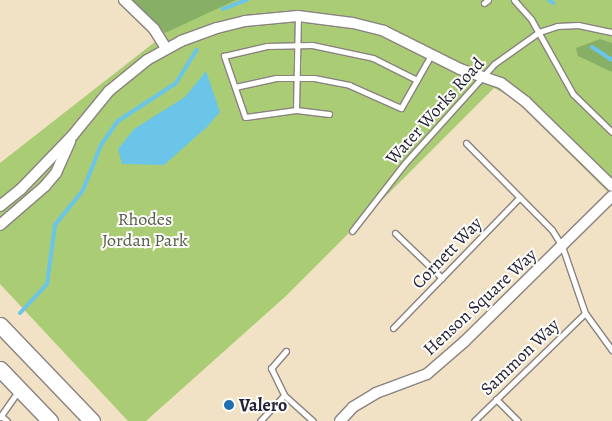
<!DOCTYPE html>
<html>
<head>
<meta charset="utf-8">
<style>
	body { margin:0 }
	#map { position:relative; width:612px; height:421px; overflow:hidden; background:#f2e2c5; font-family:Alegreya,serif }
	div>[style] { position:absolute }
	.green>* { inset:0; background:#aacc74 }
	.forest>* { inset:0; background:#87b066 }
	.water>* { inset:0; background:#6ac5e8 }
	.stream>* { height:4px; margin:-2px; padding:0 2px; transform-origin:2px; border-radius:2px; background:#6ac5e8 }
	.roads { filter:drop-shadow(1px 0 #8a8280) drop-shadow(-1px 0 #8a8280) drop-shadow(0 1px #8a8280) drop-shadow(0 -1px #8a8280) }
	.service>* { height:5px; margin:-2.5px; padding:0 2.5px; transform-origin:2.5px; border-radius:2.5px; background:#fff }
	.minor>* { height:10px; margin:-5px; padding:0 5px; transform-origin:5px; border-radius:5px; background:#fff }
	.primary>* { height:15px; margin:-7.5px; padding:0 7.5px; transform-origin:7.5px; border-radius:7.5px; background:#fff }
	.dots>* { width:14px; height:14px; translate:-50% -50%; box-sizing:border-box; border:2px solid #fdfcf7; border-radius:50% }
	span { translate:-50% -50%; white-space:nowrap; text-align:center; line-height:1.15; -webkit-text-stroke:4px #fdfcf7; paint-order:stroke }
	.street-label { font-size:18px; color:#22223b }
	.park-label { font-size:18px; color:#525e4f }
	.poi-label { font-size:18px; color:#22223b; font-weight:700 }
	.left { translate:0 -50%; text-align:left }
</style>
</head>
<body>
<div id="map">
	<div class="green">
		<i style="clip-path:polygon(131px 0,612px 0,612px 196px,513px 98px,494px 88px,286px 296px,146px 421px,128px 421px,0 284px,0 163px,165px 34px)"></i>
	</div>
	<div class="forest">
		<i style="clip-path:polygon(131px 0,236px 0,165px 33px)"></i>
		<i style="clip-path:polygon(600px 39px,612px 43px,612px 72px,578px 56px,576px 48px)"></i>
	</div>
	<div class="water">
		<i style="clip-path:polygon(206px 71px,220px 112px,207px 127px,164px 165px,122px 164px,118px 149px,134px 129px,185px 97px)"></i>
	</div>
	<div class="stream">
		<i style="left:549px;top:0;width:5px;rotate:37deg"></i>
		<i style="left:223px;top:9px;width:26px;rotate:-21deg"></i>
		<i style="left:592px;top:47px;width:24px;rotate:33deg"></i>
		<i style="left:20px;top:313px;width:40px;rotate:-47deg"></i>
		<i style="left:47px;top:284px;width:60px;rotate:-82.3deg"></i>
		<i style="left:55px;top:225px;width:45px;rotate:-51.3deg"></i>
		<i style="left:83px;top:190px;width:48px;rotate:-68.2deg"></i>
		<i style="left:101px;top:145px;width:29px;rotate:-55deg"></i>
		<i style="left:118px;top:121px;width:69px;rotate:-33.2deg"></i>
		<i style="left:176px;top:83px;width:39px;rotate:-58deg"></i>
	</div>
	<div class="roads">
		<div class="service">
			<i style="left:514px;top:0;width:25px;rotate:48deg"></i>
			<i style="left:531px;top:19px;width:86px;rotate:60.8deg"></i>
			<i style="left:573px;top:94px;width:54px;rotate:44.3deg"></i>
			<i style="left:484px;top:3px;width:5px;rotate:-37deg"></i>
			<i style="left:235px;top:87px;width:42px;rotate:-12.4deg"></i>
			<i style="left:276px;top:78px;width:38px"></i>
			<i style="left:314px;top:78px;width:36px;rotate:11deg"></i>
			<i style="left:349px;top:85px;width:57px;rotate:23.9deg"></i>
			<i style="left:401px;top:108px;width:61px;rotate:-60.5deg"></i>
			<i style="left:296px;top:110px;width:94px;rotate:-88.8deg"></i>
			<i style="left:329px;top:114px;width:33px;rotate:-173deg"></i>
			<i style="left:296px;top:110px;width:51px;rotate:172.2deg"></i>
			<i style="left:245px;top:117px;width:65px;rotate:-109deg"></i>
			<i style="left:224px;top:56px;width:44px;rotate:-13.1deg"></i>
			<i style="left:267px;top:46px;width:45px;rotate:-1.3deg"></i>
			<i style="left:312px;top:45px;width:62px;rotate:12deg"></i>
			<i style="left:373px;top:58px;width:49px;rotate:26.6deg"></i>
			<i style="left:466px;top:143px;width:122px;rotate:45.3deg"></i>
			<i style="left:552px;top:230px;width:19px;rotate:58deg"></i>
			<i style="left:562px;top:246px;width:71px;rotate:71.1deg"></i>
			<i style="left:585px;top:313px;width:46px;rotate:53.9deg"></i>
			<i style="left:352px;top:231px;width:86px;rotate:-52.1deg"></i>
			<i style="left:405px;top:163px;width:133px;rotate:-48deg"></i>
			<i style="left:494px;top:64px;width:55px;rotate:-35.4deg"></i>
			<i style="left:539px;top:32px;width:19px;rotate:-18deg"></i>
			<i style="left:557px;top:26px;width:21px;rotate:-3deg"></i>
			<i style="left:578px;top:25px;width:35px;rotate:12deg"></i>
			<i style="left:395px;top:233px;width:65px;rotate:43.8deg"></i>
			<i style="left:393px;top:328px;width:182px;rotate:-45.9deg"></i>
			<i style="left:286px;top:351px;width:23px;rotate:131deg"></i>
			<i style="left:271px;top:368px;width:30px;rotate:64deg"></i>
			<i style="left:284px;top:395px;width:39px;rotate:42deg"></i>
			<i style="left:496px;top:399px;width:31px;rotate:45deg"></i>
			<i style="left:1px;top:416px;width:8px;rotate:40deg"></i>
			<i style="left:0;top:417px;width:33px;rotate:-55deg"></i>
			<i style="left:260px;top:421px;width:35px;rotate:-47deg"></i>
			<i style="left:474px;top:421px;width:155px;rotate:-44.2deg"></i>
		</div>
		<div class="minor">
			<i style="left:124px;top:0;width:42px;rotate:44deg"></i>
			<i style="left:154px;top:29px;width:22px;rotate:58deg"></i>
			<i style="left:0;top:206px;width:27px;rotate:-39deg"></i>
			<i style="left:21px;top:189px;width:75px;rotate:-46.1deg"></i>
			<i style="left:73px;top:135px;width:57px;rotate:-50.7deg"></i>
			<i style="left:109px;top:91px;width:49px;rotate:-39.2deg"></i>
			<i style="left:147px;top:60px;width:39px;rotate:-29deg"></i>
			<i style="left:181px;top:41px;width:38px;rotate:-20deg"></i>
			<i style="left:217px;top:28px;width:29px;rotate:-14deg"></i>
			<i style="left:245px;top:21px;width:53px;rotate:-5.4deg"></i>
			<i style="left:298px;top:16px;width:55px;rotate:7.3deg"></i>
			<i style="left:353px;top:23px;width:32px;rotate:14deg"></i>
			<i style="left:384px;top:31px;width:85px;rotate:26.6deg"></i>
			<i style="left:460px;top:69px;width:43px;rotate:18.9deg"></i>
			<i style="left:501px;top:83px;width:31px;rotate:37deg"></i>
			<i style="left:526px;top:102px;width:120px;rotate:44.3deg"></i>
			<i style="left:0;top:225px;width:60px;rotate:-40.9deg"></i>
			<i style="left:45px;top:186px;width:17px;rotate:-50deg"></i>
			<i style="left:56px;top:173px;width:35px;rotate:-66deg"></i>
			<i style="left:340px;top:421px;width:19px;rotate:-47deg"></i>
			<i style="left:353px;top:407px;width:27px;rotate:-31deg"></i>
			<i style="left:376px;top:393px;width:54px;rotate:-20.4deg"></i>
			<i style="left:427px;top:374px;width:50px;rotate:-41deg"></i>
			<i style="left:465px;top:341px;width:206px;rotate:-44.6deg"></i>
		</div>
		<div class="primary">
			<i style="left:0;top:325px;width:133px;rotate:46.2deg"></i>
			<i style="left:0;top:369px;width:72px;rotate:46.1deg"></i>
		</div>
	</div>
	<div class="dots">
		<i style="left:229px;top:405px;background:#1f6fb2"></i>
	</div>
	<div class="street-label">
		<span style="left:435px;top:111px;rotate:-48deg">Water Works Road</span>
		<span style="left:447px;top:253px;rotate:-46deg">Cornett Way</span>
		<span style="left:480px;top:302px;rotate:-43deg">Henson Square Way</span>
		<span style="left:520px;top:357px;rotate:-44deg">Sammon Way</span>
	</div>
	<div class="park-label">
		<span style="left:145px;top:230px">Rhodes<br>Jordan Park</span>
	</div>
	<div class="poi-label">
		<span class="left" style="left:239px;top:405px">Valero</span>
	</div>
</div>
</body>
</html>
